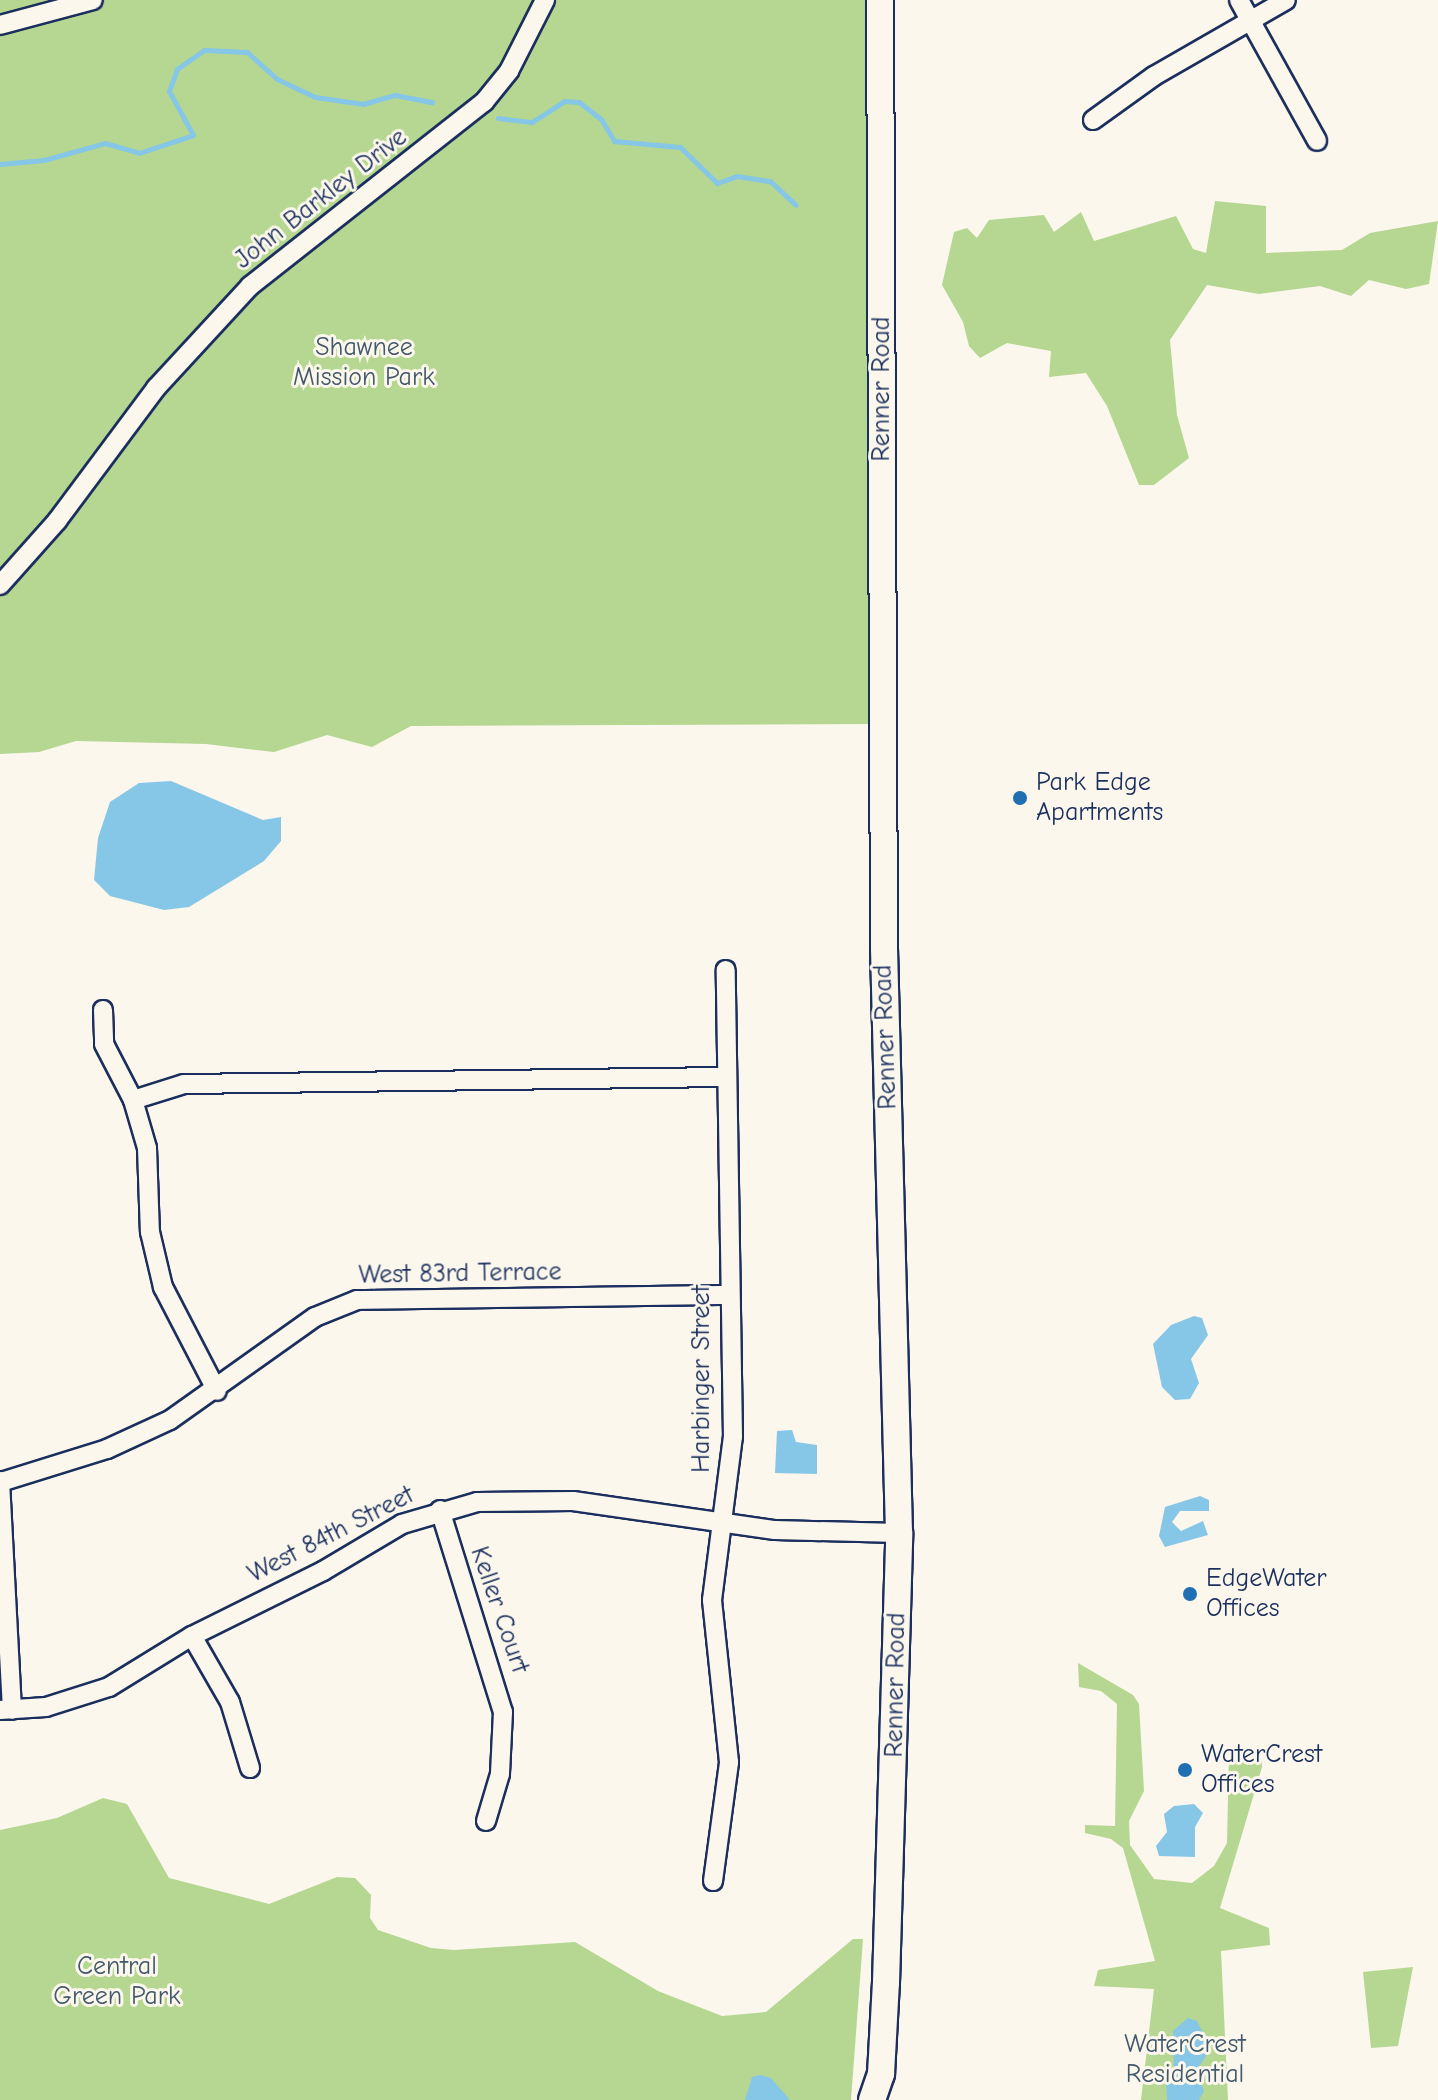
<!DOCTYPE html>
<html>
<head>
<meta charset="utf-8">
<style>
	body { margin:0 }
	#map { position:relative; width:1438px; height:2100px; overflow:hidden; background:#fbf7ec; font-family:"Comic Neue",sans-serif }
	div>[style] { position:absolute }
	.green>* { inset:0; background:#b5d791 }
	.water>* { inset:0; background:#86c6e6 }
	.stream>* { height:5px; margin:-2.5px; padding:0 2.5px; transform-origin:2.5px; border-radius:2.5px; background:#86c6e6 }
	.roads { filter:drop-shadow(2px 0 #1b2f5e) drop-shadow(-2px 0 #1b2f5e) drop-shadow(0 2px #1b2f5e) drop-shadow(0 -2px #1b2f5e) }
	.street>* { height:18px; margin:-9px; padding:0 9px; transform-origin:9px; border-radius:9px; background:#fbf7ec }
	.secondary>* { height:26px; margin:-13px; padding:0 13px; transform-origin:13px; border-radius:13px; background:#fbf7ec }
	.dots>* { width:22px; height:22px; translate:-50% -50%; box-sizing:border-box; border:4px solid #fbf7ec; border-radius:50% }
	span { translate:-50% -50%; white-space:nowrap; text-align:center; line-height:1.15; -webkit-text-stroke:6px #fbf7ec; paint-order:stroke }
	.street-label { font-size:26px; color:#1b2f5e }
	.park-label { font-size:26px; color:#42596b }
	.poi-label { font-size:26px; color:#1b2f5e }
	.left { translate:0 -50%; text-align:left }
</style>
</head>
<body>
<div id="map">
	<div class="green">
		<i style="clip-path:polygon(0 0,866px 0,872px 237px,869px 724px,411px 726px,372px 747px,327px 735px,274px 752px,206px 744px,76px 741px,39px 752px,0 754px)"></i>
		<i style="clip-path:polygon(1215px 201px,1266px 206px,1266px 253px,1342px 250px,1370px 233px,1438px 221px,1429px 284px,1406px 289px,1369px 280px,1351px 296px,1320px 286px,1259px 294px,1207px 285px,1170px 340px,1177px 415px,1189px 458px,1154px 485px,1139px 485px,1107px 406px,1086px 373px,1049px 377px,1051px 351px,1007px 343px,980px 358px,969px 346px,963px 322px,942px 285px,954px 232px,967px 228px,977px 238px,989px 220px,1044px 215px,1054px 232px,1081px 212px,1094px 241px,1176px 216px,1193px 249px,1206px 253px)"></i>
		<i style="clip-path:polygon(1078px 1663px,1133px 1695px,1139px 1704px,1144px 1791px,1129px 1821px,1130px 1845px,1154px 1879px,1192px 1883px,1214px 1866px,1227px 1843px,1229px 1754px,1247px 1760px,1261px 1755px,1262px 1767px,1220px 1908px,1269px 1928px,1270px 1945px,1221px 1951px,1228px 2100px,1141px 2100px,1154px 1989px,1094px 1986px,1098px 1970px,1155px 1961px,1123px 1848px,1111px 1839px,1085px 1833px,1085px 1825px,1115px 1826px,1117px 1704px,1101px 1691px,1079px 1687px)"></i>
		<i style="clip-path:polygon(103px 1798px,127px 1804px,169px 1878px,269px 1904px,337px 1877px,355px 1878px,371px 1895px,370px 1918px,378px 1930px,431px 1948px,454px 1950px,575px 1942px,658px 1991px,722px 2016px,766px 2012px,853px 1939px,863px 1939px,851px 2100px,0 2100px,0 1830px,57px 1818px)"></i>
		<i style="clip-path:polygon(1413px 1967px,1398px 2046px,1371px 2048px,1363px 1972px)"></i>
	</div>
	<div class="water">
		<i style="clip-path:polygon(171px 781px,263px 820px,281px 817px,281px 841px,264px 861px,189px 907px,164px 910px,110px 896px,94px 880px,98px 838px,110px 802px,139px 783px)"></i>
		<i style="clip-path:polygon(1194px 1316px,1202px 1318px,1208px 1335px,1191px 1359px,1199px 1383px,1190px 1399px,1175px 1400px,1162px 1387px,1153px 1344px,1171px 1325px)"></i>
		<i style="clip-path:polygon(792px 1430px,796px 1442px,817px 1445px,817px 1474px,775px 1473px,777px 1431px)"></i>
		<i style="clip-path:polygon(1200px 1496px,1209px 1500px,1209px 1511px,1180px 1511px,1172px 1522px,1181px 1531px,1203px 1521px,1208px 1535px,1165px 1547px,1159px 1536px,1165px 1507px)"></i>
		<i style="clip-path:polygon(1194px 1804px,1203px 1813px,1195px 1827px,1195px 1857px,1159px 1856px,1156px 1846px,1167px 1832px,1164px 1814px,1174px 1806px)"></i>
		<i style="clip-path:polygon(1188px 2018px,1197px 2021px,1206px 2039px,1206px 2056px,1196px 2071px,1204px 2091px,1199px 2100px,1167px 2100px,1166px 2081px,1174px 2071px,1173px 2031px)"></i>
		<i style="clip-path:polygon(761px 2075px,771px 2078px,790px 2100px,745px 2100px,752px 2077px)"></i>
	</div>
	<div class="stream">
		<i style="left:498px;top:118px;width:34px;rotate:7deg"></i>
		<i style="left:532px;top:122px;width:38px;rotate:-33deg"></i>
		<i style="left:564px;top:101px;width:15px;rotate:4deg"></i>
		<i style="left:579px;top:102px;width:28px;rotate:38deg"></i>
		<i style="left:601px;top:119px;width:26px;rotate:59deg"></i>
		<i style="left:614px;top:141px;width:66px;rotate:5.2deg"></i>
		<i style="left:680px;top:147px;width:52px;rotate:44.2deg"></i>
		<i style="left:717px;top:183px;width:21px;rotate:-19deg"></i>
		<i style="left:737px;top:176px;width:33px;rotate:9deg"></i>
		<i style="left:770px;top:181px;width:35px;rotate:43deg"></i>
		<i style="left:0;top:164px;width:44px;rotate:-5.2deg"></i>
		<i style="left:44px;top:160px;width:63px;rotate:-15.6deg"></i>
		<i style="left:105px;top:143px;width:35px;rotate:16deg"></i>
		<i style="left:139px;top:153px;width:57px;rotate:-18.4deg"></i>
		<i style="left:193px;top:135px;width:50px;rotate:-118.6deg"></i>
		<i style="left:169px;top:91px;width:23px;rotate:-70deg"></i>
		<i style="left:177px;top:69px;width:33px;rotate:-35deg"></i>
		<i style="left:204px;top:50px;width:43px;rotate:2.7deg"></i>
		<i style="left:247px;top:52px;width:40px;rotate:42deg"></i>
		<i style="left:277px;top:79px;width:42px;rotate:25.3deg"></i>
		<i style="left:315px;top:97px;width:49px;rotate:8.3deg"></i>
		<i style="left:363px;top:104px;width:33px;rotate:-16deg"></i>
		<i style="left:395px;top:95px;width:38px;rotate:11deg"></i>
	</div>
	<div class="roads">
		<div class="street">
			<i style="left:1239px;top:0;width:161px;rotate:61deg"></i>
			<i style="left:0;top:25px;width:96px;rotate:-15deg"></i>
			<i style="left:1093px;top:120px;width:75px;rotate:-35.8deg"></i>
			<i style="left:1154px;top:76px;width:152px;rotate:-29.9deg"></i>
			<i style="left:0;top:585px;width:86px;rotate:-48.3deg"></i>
			<i style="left:57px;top:521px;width:166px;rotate:-53.3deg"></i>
			<i style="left:156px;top:388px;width:139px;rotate:-47.3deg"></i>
			<i style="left:250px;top:286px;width:298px;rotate:-38.2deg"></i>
			<i style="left:484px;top:102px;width:40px;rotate:-51deg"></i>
			<i style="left:509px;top:71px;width:80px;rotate:-63.1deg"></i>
			<i style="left:103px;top:1010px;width:34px;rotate:88deg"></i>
			<i style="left:104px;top:1044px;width:63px;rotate:62.6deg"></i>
			<i style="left:133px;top:1100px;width:50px;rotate:73.7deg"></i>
			<i style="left:147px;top:1148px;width:84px;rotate:88deg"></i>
			<i style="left:150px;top:1232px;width:57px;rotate:76.7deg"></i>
			<i style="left:163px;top:1287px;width:117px;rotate:62.6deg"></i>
			<i style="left:133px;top:1100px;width:53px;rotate:-17.4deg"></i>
			<i style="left:184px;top:1084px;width:541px;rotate:-0.74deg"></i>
			<i style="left:0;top:1481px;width:229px;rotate:87deg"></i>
			<i style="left:1px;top:1482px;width:111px;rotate:-17.3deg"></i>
			<i style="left:107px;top:1449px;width:69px;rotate:-24.7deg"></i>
			<i style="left:170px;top:1420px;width:178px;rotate:-35.4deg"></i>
			<i style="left:315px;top:1317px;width:45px;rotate:-22deg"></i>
			<i style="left:357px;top:1300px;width:372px;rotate:-0.8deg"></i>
			<i style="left:440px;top:1510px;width:212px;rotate:72.7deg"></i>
			<i style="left:503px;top:1712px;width:62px;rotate:92.8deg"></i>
			<i style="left:500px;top:1774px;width:49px;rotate:106.6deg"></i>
			<i style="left:192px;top:1636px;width:76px;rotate:60.1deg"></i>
			<i style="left:230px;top:1702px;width:69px;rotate:73.1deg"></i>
			<i style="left:0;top:1710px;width:46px;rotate:-3.7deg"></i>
			<i style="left:46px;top:1707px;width:66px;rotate:-17.6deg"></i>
			<i style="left:109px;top:1687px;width:97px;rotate:-31.6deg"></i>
			<i style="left:192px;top:1636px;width:146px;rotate:-26.4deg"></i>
			<i style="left:323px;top:1571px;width:92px;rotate:-30.7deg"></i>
			<i style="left:402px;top:1524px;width:78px;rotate:-16.3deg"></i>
			<i style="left:477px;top:1502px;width:96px;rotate:-0.6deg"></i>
			<i style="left:573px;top:1501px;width:204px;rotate:8.2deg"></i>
			<i style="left:775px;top:1530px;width:124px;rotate:1.4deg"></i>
			<i style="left:713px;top:1881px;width:120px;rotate:-82.3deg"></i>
			<i style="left:729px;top:1762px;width:163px;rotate:-96deg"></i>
			<i style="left:712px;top:1600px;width:164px;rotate:-82.7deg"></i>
			<i style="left:733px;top:1437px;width:467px;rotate:-90.9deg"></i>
		</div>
		<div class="secondary">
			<i style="left:872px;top:2100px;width:28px;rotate:-71deg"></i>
			<i style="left:881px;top:2074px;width:91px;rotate:-86.9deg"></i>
			<i style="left:886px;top:1983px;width:450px;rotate:-88.3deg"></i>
			<i style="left:899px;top:1533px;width:585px;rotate:-91.47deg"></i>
			<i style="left:884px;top:948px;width:948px;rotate:-90.24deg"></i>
		</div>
	</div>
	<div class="dots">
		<i style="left:1020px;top:798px;background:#1f6fb2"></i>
		<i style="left:1190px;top:1594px;background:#1f6fb2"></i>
		<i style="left:1185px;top:1770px;background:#1f6fb2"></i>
	</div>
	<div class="street-label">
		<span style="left:321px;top:199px;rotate:-38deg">John Barkley Drive</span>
		<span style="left:882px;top:389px;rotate:-90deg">Renner Road</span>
		<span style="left:886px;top:1037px;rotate:-92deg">Renner Road</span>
		<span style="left:460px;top:1274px;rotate:-1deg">West 83rd Terrace</span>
		<span style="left:702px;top:1379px;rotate:-90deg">Harbinger Street</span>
		<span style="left:331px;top:1535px;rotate:-27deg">West 84th Street</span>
		<span style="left:499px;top:1610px;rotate:71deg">Keller Court</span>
		<span style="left:896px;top:1685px;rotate:-89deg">Renner Road</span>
	</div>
	<div class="park-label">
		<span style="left:364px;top:363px">Shawnee<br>Mission Park</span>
		<span style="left:117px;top:1982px">Central<br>Green Park</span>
		<span style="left:1185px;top:2060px">WaterCrest<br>Residential</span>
	</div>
	<div class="poi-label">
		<span class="left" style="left:1036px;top:798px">Park Edge<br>Apartments</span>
		<span class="left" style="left:1206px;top:1594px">EdgeWater<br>Offices</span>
		<span class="left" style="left:1201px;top:1770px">WaterCrest<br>Offices</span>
	</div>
</div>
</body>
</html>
